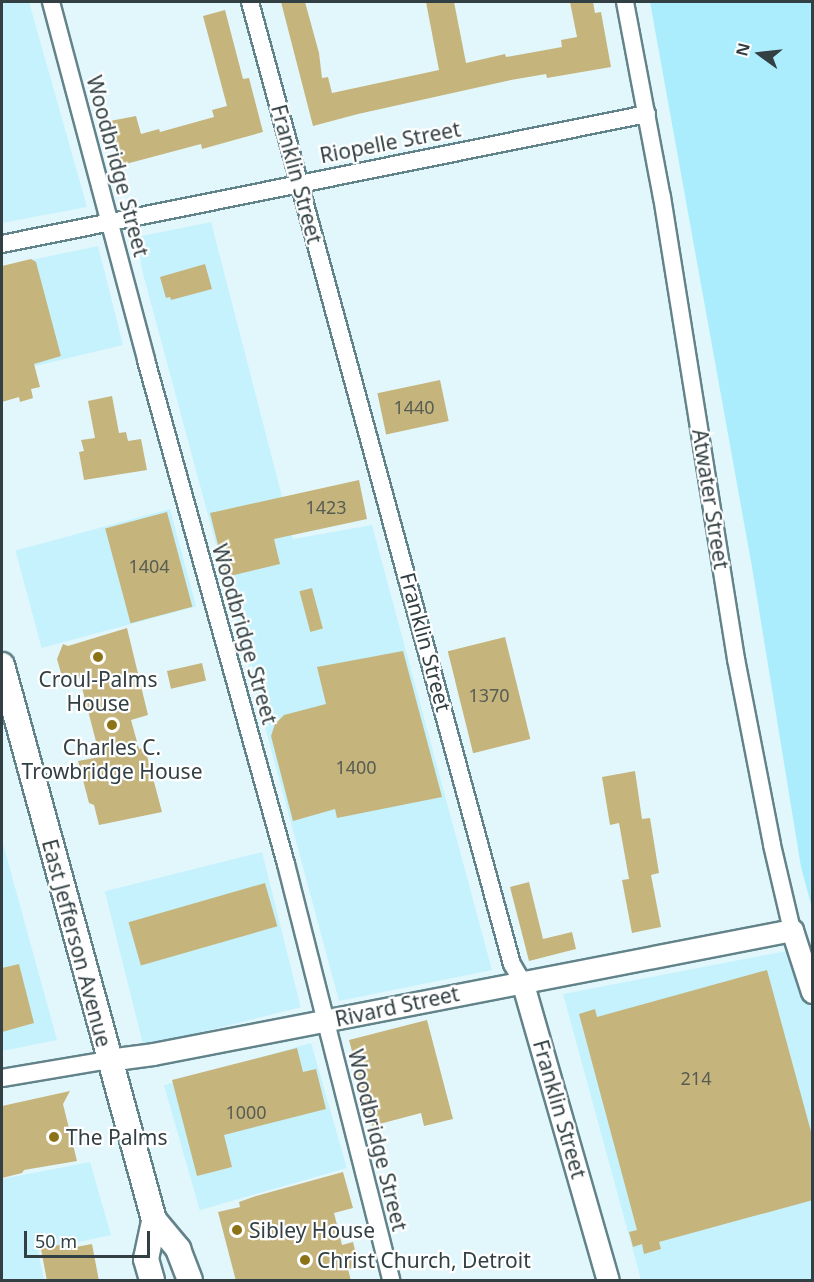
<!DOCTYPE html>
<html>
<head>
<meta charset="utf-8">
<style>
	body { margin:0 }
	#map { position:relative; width:814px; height:1282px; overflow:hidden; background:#e2f7fc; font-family:"Noto Sans",sans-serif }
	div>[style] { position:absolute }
	.built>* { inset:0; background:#c6f2fd; transform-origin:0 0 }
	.green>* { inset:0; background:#abedfc }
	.building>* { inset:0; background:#c6b47d; transform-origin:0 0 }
	.roads { filter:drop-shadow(2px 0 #63838a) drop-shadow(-2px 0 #63838a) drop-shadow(0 2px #63838a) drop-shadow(0 -2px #63838a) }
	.minor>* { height:16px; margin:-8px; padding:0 8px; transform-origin:8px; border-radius:8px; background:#fff }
	.tertiary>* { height:21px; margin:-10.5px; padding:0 10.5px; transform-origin:10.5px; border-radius:10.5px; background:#fff }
	.secondary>* { height:24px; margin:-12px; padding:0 12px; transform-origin:12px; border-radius:12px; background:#fff }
	.dots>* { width:16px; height:16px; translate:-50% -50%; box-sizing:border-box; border:3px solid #fff; border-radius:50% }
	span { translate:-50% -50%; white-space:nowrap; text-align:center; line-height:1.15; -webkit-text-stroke:4.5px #fff; paint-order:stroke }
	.number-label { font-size:18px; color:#575d52 }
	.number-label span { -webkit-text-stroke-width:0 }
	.street-label { font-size:21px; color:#324043 }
	.poi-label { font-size:21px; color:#324043 }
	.left { translate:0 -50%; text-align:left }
	.frame { position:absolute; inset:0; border:3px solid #324043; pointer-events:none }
	.north { position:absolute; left:730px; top:24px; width:60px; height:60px; -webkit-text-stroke:4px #fff; paint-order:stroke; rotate:285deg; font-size:16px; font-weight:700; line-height:24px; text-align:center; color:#324043 }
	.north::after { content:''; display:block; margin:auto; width:21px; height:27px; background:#324043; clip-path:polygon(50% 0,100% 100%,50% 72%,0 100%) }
	.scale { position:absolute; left:24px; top:1231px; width:126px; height:27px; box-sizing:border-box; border:3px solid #324043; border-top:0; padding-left:8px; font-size:18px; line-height:21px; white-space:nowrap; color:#324043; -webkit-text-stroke:4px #fff; paint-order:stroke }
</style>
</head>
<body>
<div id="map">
	<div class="built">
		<i style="clip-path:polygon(2px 2px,29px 2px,87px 207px,2px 223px)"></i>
		<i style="clip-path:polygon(211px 222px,293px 539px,372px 525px,492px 970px,339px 1001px,142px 270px,137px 237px)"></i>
		<i style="clip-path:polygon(98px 246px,123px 345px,2px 374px,2px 266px)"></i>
		<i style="left:170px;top:509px;width:101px;height:160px;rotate:75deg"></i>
		<i style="clip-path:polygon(2px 840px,57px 1040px,2px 1051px)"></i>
		<i style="left:262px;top:852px;width:160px;height:162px;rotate:76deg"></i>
		<i style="clip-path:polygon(812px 946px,812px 1280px,641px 1280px,563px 994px)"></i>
		<i style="left:311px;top:1043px;width:130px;height:153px;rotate:74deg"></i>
		<i style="clip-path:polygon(90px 1162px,111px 1235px,38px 1251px,44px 1280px,2px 1280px,2px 1179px)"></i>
	</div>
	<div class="green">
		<i style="clip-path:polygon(650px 2px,812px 2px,812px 908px,801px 867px,752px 567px)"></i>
	</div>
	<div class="building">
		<i style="clip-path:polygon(281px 2px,305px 2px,319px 53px,322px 78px,328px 77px,332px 93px,439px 70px,426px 2px,454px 2px,466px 63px,505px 54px,506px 57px,562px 47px,561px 40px,577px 37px,570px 2px,593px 2px,595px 13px,601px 12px,611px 67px,547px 78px,546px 74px,511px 80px,358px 114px,313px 126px)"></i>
		<i style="clip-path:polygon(225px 10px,243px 79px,249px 78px,263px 132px,202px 149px,201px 144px,122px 165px,110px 121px,136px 116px,141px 134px,159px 129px,160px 132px,214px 117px,212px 110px,227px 106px,203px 16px)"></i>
		<i style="clip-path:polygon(31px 259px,36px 262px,61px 356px,34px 364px,40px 387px,31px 389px,33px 398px,20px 402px,19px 397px,2px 402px,2px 266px)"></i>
		<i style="clip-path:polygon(205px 264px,212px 289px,171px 300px,170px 297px,166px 298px,160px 277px)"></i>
		<i style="left:440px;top:380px;width:42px;height:64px;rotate:78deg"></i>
		<i style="clip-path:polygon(112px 396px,119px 433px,126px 432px,128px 441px,141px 439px,147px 470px,84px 480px,79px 452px,84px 451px,81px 440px,95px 438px,88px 401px)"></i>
		<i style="clip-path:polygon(359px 480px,367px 519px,274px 539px,280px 564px,226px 577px,210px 513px)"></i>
		<i style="left:167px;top:512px;width:98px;height:64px;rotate:75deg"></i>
		<i style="left:312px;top:588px;width:42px;height:13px;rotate:75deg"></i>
		<i style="clip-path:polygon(127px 628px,148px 715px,131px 720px,139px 749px,145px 748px,162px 812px,99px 825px,94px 805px,89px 803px,78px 761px,100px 757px,79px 676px,63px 680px,57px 659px,63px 644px,68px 646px)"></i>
		<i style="left:505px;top:637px;width:105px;height:59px;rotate:76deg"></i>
		<i style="clip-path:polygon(403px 651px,442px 797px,337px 818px,335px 809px,293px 821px,271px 736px,275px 724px,284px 715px,326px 704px,317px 667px)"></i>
		<i style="left:202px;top:663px;width:18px;height:36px;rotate:77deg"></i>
		<i style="clip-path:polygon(635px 771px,642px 819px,650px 818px,659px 873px,651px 875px,661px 927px,632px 933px,622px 880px,629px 879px,619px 823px,610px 825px,602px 777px)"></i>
		<i style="clip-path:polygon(529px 882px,543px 939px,572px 932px,576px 949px,529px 961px,510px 887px)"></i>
		<i style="left:265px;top:883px;width:45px;height:142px;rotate:74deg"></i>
		<i style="clip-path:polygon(19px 964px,34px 1023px,2px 1032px,2px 968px)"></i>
		<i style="clip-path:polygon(767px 970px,813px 1139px,813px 1200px,659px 1242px,661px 1249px,644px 1254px,642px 1244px,633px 1247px,629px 1232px,637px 1230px,579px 1014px,595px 1009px,597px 1017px)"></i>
		<i style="clip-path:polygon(427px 1020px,453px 1119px,424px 1126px,421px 1113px,372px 1126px,349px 1040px)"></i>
		<i style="clip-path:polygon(297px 1048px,303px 1072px,316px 1069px,326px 1109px,224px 1135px,232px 1167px,197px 1176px,172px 1080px)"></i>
		<i style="clip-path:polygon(70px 1091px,63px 1104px,77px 1161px,24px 1170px,22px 1173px,2px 1178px,2px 1106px)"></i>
		<i style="clip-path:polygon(343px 1172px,353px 1208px,334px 1213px,342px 1245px,353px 1242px,359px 1266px,348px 1269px,351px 1281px,236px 1281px,218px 1212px,240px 1207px,239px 1202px,256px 1196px)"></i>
		<i style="clip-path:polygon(64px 1244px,65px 1249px,92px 1244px,99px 1281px,47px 1281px,41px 1249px)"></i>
	</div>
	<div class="roads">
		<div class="minor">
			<i style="left:51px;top:2px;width:370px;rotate:75.1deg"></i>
			<i style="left:146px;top:360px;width:523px;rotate:74.48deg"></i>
			<i style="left:286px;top:864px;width:429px;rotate:75.8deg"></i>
			<i style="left:250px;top:2px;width:997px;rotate:74.77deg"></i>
			<i style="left:512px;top:964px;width:20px;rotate:60deg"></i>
			<i style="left:625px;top:2px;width:198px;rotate:79.3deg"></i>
			<i style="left:662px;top:197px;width:468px;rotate:80.9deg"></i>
			<i style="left:736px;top:659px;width:189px;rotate:79deg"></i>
			<i style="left:772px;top:845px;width:87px;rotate:76.8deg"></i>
			<i style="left:2px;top:244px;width:658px;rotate:-11.4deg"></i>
			<i style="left:2px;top:1078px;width:108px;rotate:-9.6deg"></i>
		</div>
		<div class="tertiary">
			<i style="left:522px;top:981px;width:311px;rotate:74deg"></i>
			<i style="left:108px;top:1060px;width:45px;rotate:-7.6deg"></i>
			<i style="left:153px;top:1054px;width:651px;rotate:-10.98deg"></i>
			<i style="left:792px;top:930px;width:65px;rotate:72.1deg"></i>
		</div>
		<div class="secondary">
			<i style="left:2px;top:665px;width:575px;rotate:74.68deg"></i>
			<i style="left:154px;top:1220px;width:38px;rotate:50deg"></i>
			<i style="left:178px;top:1249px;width:33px;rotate:69deg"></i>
			<i style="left:152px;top:1280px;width:22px;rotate:-106deg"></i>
			<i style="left:146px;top:1259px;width:40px;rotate:-78deg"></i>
		</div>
	</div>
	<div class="dots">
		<i style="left:98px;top:657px;background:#8d7317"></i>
		<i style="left:112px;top:725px;background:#8d7317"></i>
		<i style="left:54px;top:1137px;background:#8d7317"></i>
		<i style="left:237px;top:1230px;background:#8d7317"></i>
		<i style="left:305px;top:1260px;background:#8d7317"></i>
	</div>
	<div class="number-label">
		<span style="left:414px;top:407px">1440</span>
		<span style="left:326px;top:507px">1423</span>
		<span style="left:149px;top:566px">1404</span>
		<span style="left:489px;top:695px">1370</span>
		<span style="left:356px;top:767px">1400</span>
		<span style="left:696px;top:1078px">214</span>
		<span style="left:246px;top:1112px">1000</span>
	</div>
	<div class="street-label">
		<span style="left:390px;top:142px;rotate:-11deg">Riopelle Street</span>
		<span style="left:118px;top:166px;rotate:75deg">Woodbridge Street</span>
		<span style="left:297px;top:174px;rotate:75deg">Franklin Street</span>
		<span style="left:711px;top:499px;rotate:81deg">Atwater Street</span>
		<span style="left:245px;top:634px;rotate:74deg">Woodbridge Street</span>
		<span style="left:426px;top:642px;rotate:75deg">Franklin Street</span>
		<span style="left:77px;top:943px;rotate:75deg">East Jefferson Avenue</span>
		<span style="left:397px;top:1006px;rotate:-12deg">Rivard Street</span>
		<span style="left:560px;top:1109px;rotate:74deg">Franklin Street</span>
		<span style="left:378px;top:1140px;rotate:76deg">Woodbridge Street</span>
	</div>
	<div class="poi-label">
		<span style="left:98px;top:691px">Croul-Palms<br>House</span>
		<span style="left:112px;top:759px">Charles C.<br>Trowbridge House</span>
		<span class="left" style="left:66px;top:1137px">The Palms</span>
		<span class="left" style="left:249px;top:1230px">Sibley House</span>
		<span class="left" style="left:317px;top:1260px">Christ Church, Detroit</span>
	</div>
	<div class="frame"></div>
	<div class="north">N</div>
	<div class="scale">50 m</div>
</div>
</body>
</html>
